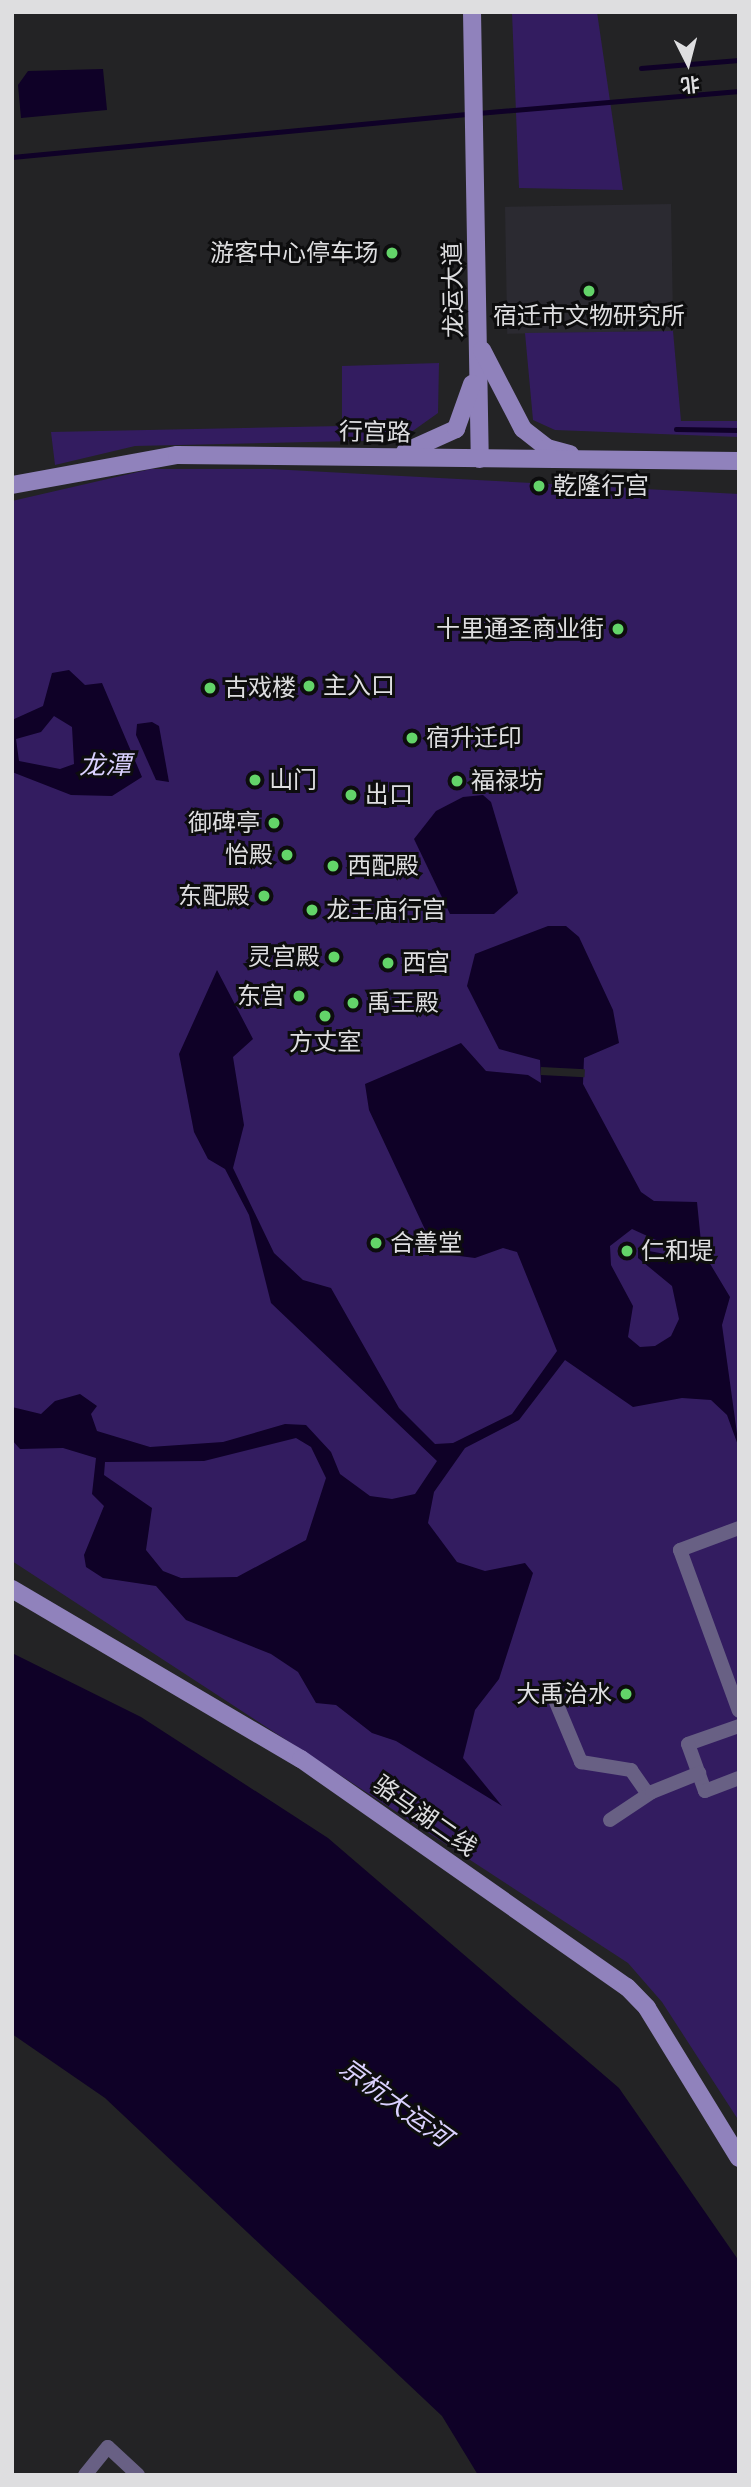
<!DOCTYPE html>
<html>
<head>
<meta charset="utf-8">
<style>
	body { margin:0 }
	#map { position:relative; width:751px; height:2487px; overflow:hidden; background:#232325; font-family:Helvetica,"Noto Sans SC",sans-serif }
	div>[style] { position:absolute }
	.built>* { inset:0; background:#2b2a31; transform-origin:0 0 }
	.green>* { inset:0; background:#331c60 }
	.water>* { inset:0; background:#0f0127 }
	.pier>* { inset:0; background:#232325; transform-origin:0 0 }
	.stream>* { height:4.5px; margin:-2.25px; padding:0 2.25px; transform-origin:2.25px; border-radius:2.25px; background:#0f0127 }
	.street>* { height:14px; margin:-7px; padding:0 7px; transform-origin:7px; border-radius:7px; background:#686084 }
	.secondary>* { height:18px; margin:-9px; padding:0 9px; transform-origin:9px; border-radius:9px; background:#9082bc }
	.dots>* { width:19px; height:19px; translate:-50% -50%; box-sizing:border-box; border:4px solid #0d0d0e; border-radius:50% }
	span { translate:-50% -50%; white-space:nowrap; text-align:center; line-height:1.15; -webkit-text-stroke:6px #0d0d0e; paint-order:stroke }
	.poi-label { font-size:24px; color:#dedee0 }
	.right { translate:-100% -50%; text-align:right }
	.left { translate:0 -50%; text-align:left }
	.street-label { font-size:24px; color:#dedee0 }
	.water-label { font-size:26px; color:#dad1fe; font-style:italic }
	.frame { position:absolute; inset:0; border:14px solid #dedee0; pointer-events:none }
	.north { position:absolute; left:653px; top:28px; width:70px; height:70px; -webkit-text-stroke:5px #0d0d0e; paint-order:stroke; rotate:174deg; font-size:19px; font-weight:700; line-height:28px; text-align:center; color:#dedee0 }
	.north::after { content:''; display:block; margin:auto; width:24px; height:32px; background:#dedee0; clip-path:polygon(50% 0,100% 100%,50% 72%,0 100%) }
</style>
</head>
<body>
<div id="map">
	<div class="built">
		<i style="left:671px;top:204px;width:127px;height:166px;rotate:89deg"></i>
	</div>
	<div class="green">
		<i style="clip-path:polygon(512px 12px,597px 12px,623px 190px,519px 188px)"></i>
		<i style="clip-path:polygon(673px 331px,681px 421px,739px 421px,739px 437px,555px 430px,533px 420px,525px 333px)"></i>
		<i style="clip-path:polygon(439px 363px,438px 413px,400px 440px,135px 446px,55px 465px,51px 432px,342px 426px,342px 366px)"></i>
		<i style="clip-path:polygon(151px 469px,270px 469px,739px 494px,739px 2121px,662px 2002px,628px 1963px,12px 1561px,12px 501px)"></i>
	</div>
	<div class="water">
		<i style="clip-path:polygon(103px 69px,107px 110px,21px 118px,18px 85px,28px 71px)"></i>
		<i style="clip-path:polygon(evenodd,69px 670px,85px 685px,102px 683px,142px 777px,112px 796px,71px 795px,12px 772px,12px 720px,43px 706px,52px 673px,69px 670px,54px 716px,72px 727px,74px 764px,60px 769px,19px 761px,16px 739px,41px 732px,54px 716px)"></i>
		<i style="clip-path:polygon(152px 722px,159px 726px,169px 782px,156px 780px,136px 735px,137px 724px)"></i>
		<i style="clip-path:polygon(463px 797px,483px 795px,491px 802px,518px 893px,494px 914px,450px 914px,414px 839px,436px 811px)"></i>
		<i style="clip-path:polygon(evenodd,548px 926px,566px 926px,579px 937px,613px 1010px,619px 1043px,584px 1058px,583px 1084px,641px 1192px,654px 1201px,697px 1202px,701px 1242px,667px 1245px,632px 1229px,610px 1246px,611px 1265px,633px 1306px,628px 1337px,640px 1347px,655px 1346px,671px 1336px,679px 1319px,672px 1286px,638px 1258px,638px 1249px,676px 1256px,703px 1252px,730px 1297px,722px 1325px,739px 1448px,727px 1415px,711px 1400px,682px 1398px,633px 1407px,565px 1360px,519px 1420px,465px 1448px,434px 1492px,428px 1523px,457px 1562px,485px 1571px,525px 1563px,533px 1573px,499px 1679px,475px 1710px,463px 1758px,502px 1806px,396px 1741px,372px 1733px,336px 1705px,316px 1703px,298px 1672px,271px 1654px,186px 1620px,156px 1586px,103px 1578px,86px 1567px,84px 1555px,104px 1506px,92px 1494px,96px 1458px,63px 1448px,20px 1449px,12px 1440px,12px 1407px,41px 1414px,55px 1401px,80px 1394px,97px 1406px,91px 1414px,97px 1431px,150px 1447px,223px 1442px,285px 1424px,306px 1425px,331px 1452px,340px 1474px,370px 1496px,392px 1499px,415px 1494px,437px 1461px,271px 1303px,249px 1215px,225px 1169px,208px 1159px,194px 1132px,179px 1054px,217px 970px,253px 1039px,233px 1057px,244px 1125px,233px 1168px,274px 1253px,303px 1280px,331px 1288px,399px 1408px,435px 1444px,453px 1443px,512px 1414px,557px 1351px,517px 1252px,503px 1248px,475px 1258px,436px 1253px,369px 1110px,365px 1084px,461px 1043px,486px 1071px,528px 1075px,541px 1083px,540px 1060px,499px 1049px,467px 986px,475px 954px,548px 926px,296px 1438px,311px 1447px,326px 1478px,306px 1540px,237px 1577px,181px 1578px,163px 1571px,146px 1550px,152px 1508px,104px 1475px,105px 1462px,204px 1461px,296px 1438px)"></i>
		<i style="clip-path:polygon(12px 1653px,141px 1717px,328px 1838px,619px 2088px,739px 2261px,739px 2475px,478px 2475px,442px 2416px,105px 2098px,12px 2034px)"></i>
	</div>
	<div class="pier">
		<i style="left:541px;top:1067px;width:44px;height:8px;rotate:3deg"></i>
	</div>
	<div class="stream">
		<i style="left:641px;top:68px;width:98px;rotate:-4.7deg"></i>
		<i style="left:478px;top:113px;width:262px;rotate:-4.8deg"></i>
		<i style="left:12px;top:157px;width:459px;rotate:-5.4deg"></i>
		<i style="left:676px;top:429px;width:63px;rotate:0.9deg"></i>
	</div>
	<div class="street">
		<i style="left:739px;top:1528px;width:63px;rotate:159.6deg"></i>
		<i style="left:680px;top:1550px;width:171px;rotate:69.9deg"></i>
		<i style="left:553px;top:1695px;width:73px;rotate:67.3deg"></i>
		<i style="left:581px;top:1762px;width:51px;rotate:9.1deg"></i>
		<i style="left:631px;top:1770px;width:29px;rotate:55deg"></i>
		<i style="left:739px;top:1726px;width:54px;rotate:160.6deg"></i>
		<i style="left:688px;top:1744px;width:50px;rotate:70.1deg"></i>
		<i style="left:705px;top:1791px;width:36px;rotate:-21deg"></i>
		<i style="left:610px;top:1820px;width:50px;rotate:-33.7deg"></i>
		<i style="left:652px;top:1792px;width:51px;rotate:-22deg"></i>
		<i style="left:85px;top:2475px;width:36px;rotate:-51deg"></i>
		<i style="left:108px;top:2447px;width:41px;rotate:43deg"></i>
	</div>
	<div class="secondary">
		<i style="left:472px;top:12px;width:447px;rotate:89deg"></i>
		<i style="left:482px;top:350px;width:89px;rotate:62.6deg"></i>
		<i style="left:523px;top:429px;width:31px;rotate:38deg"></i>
		<i style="left:547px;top:448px;width:24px;rotate:15deg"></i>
		<i style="left:405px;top:452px;width:56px;rotate:-24.3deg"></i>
		<i style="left:456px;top:429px;width:48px;rotate:-70.4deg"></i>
		<i style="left:12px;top:485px;width:168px;rotate:-10.3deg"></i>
		<i style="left:177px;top:455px;width:562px;rotate:0.61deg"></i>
		<i style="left:12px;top:1589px;width:335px;rotate:30.5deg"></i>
		<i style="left:301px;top:1759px;width:398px;rotate:35deg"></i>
		<i style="left:627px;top:1987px;width:29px;rotate:46deg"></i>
		<i style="left:647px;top:2008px;width:176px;rotate:58.5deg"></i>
	</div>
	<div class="dots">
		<i style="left:392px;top:253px;background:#63d469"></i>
		<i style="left:589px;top:291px;background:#63d469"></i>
		<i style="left:539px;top:486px;background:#63d469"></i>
		<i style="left:618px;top:629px;background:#63d469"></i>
		<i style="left:309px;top:686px;background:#63d469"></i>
		<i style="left:210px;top:688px;background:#63d469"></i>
		<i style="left:412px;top:738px;background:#63d469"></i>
		<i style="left:255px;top:780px;background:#63d469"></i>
		<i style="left:457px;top:781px;background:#63d469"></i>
		<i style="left:351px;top:795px;background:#63d469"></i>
		<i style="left:274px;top:823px;background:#63d469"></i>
		<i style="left:287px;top:855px;background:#63d469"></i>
		<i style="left:333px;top:866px;background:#63d469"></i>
		<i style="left:264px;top:896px;background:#63d469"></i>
		<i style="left:312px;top:910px;background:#63d469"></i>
		<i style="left:334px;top:957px;background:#63d469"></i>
		<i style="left:388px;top:963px;background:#63d469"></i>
		<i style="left:299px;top:996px;background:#63d469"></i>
		<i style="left:353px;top:1003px;background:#63d469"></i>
		<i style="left:325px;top:1016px;background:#63d469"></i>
		<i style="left:376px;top:1243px;background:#63d469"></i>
		<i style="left:627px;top:1251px;background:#63d469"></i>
		<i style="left:626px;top:1694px;background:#63d469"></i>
	</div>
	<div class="poi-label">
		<span class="right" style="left:378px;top:253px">游客中心停车场</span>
		<span style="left:589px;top:316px">宿迁市文物研究所</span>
		<span class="left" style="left:553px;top:486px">乾隆行宫</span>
		<span class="right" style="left:604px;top:629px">十里通圣商业街</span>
		<span class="left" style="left:323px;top:686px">主入口</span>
		<span class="left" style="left:224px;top:688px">古戏楼</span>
		<span class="left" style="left:426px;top:738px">宿升迁印</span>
		<span class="left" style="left:269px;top:780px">山门</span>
		<span class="left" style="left:471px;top:781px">福禄坊</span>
		<span class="left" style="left:365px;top:795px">出口</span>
		<span class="right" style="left:260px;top:823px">御碑亭</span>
		<span class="right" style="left:273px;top:855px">怡殿</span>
		<span class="left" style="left:347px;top:866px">西配殿</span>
		<span class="right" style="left:250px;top:896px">东配殿</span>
		<span class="left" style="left:326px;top:910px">龙王庙行宫</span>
		<span class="right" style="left:320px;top:957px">灵宫殿</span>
		<span class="left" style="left:402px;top:963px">西宫</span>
		<span class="right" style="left:285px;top:996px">东宫</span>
		<span class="left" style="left:367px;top:1003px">禹王殿</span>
		<span style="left:325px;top:1042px">方丈室</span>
		<span class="left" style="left:390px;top:1243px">合善堂</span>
		<span class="left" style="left:641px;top:1251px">仁和堤</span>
		<span class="right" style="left:612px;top:1694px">大禹治水</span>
	</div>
	<div class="street-label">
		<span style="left:453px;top:290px;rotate:-91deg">龙运大道</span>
		<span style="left:375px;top:432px;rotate:1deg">行宫路</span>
		<span style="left:425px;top:1816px;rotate:35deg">骆马湖二线</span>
	</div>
	<div class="water-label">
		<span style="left:105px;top:766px">龙潭</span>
		<span style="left:395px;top:2103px;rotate:36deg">京杭大运河</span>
	</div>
	<div class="frame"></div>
	<div class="north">北</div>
</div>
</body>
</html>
